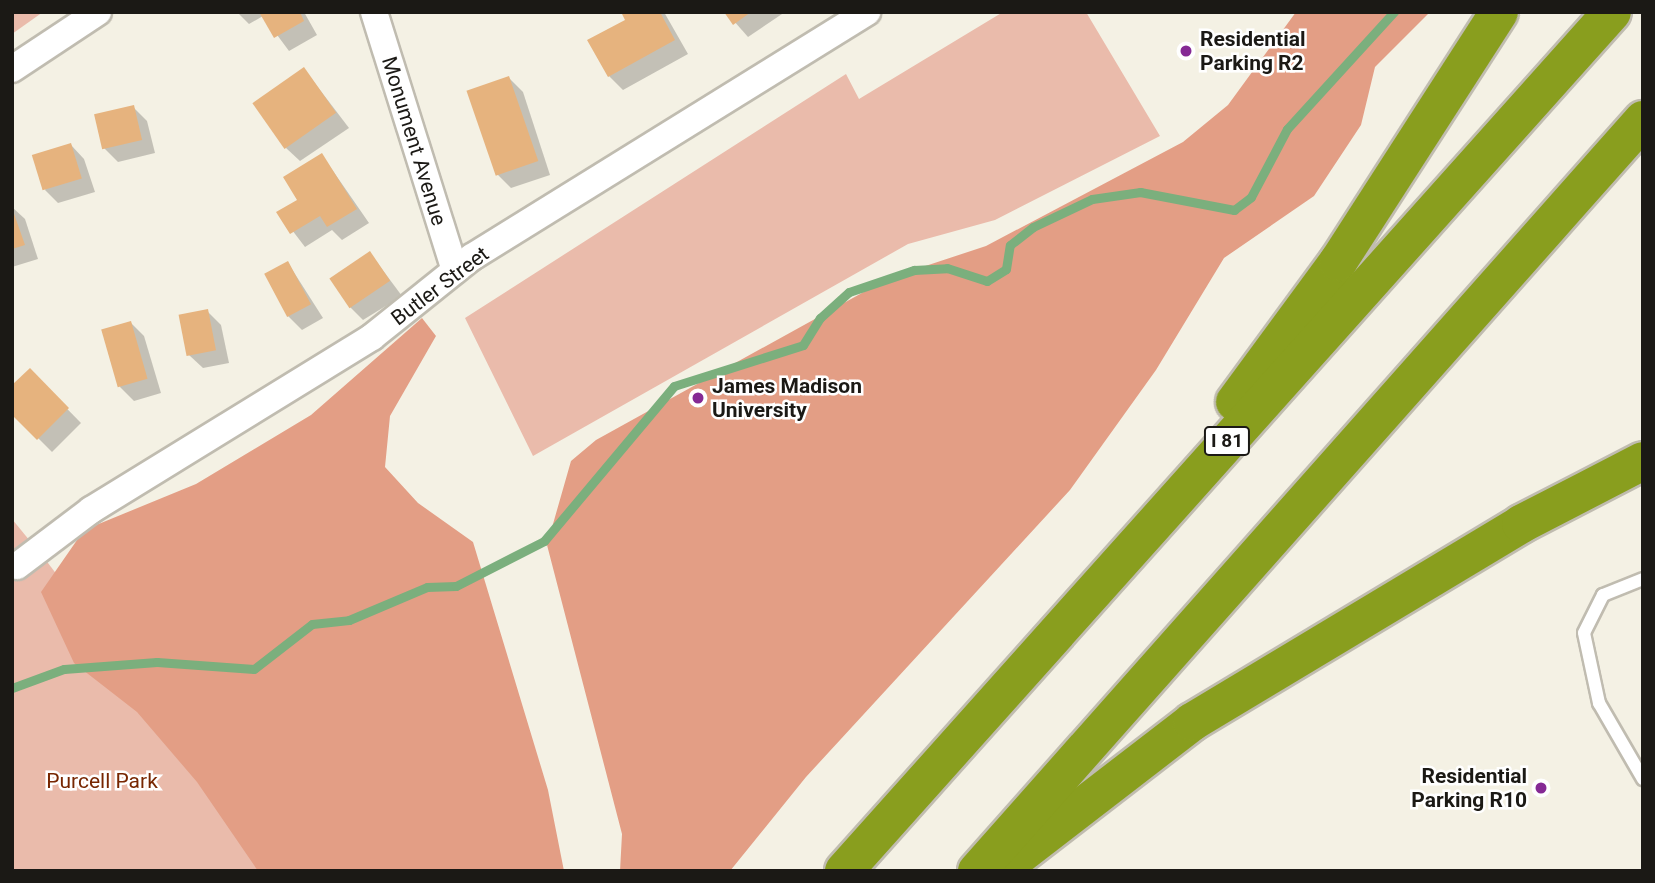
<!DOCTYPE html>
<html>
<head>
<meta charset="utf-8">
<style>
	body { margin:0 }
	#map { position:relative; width:1655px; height:883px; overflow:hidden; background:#f4f1e4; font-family:Roboto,sans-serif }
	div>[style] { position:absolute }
	.green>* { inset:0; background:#eabbab }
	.forest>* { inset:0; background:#e39e85 }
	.shadow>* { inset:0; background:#0003 }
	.stream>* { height:9px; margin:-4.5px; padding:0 4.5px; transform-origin:4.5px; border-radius:4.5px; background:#7baf7d }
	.building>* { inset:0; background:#e6b37e; transform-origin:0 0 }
	.roads { filter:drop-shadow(2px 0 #c0bcb0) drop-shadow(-2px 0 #c0bcb0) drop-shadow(0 2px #c0bcb0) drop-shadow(0 -2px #c0bcb0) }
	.service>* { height:12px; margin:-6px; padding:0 6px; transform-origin:6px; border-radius:6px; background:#fff }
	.minor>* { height:26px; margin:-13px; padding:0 13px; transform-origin:13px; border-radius:13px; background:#fff }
	.motorway>* { height:38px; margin:-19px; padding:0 19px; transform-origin:19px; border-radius:19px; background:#899e1e }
	.dots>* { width:19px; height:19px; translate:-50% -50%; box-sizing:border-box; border:4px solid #fff; border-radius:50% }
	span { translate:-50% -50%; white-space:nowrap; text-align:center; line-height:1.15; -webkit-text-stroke:5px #fff; paint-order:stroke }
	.shield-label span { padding:2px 5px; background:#fff; border:2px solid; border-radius:5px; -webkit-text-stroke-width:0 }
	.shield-label { font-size:19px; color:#1b1915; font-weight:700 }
	.poi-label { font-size:21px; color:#1b1915; font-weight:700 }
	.left { translate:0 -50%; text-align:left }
	.right { translate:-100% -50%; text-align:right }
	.street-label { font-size:21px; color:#1b1915 }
	.park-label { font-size:21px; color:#772601 }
	.frame { position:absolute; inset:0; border:14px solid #1b1915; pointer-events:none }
</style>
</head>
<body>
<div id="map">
	<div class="green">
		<i style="clip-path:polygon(12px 12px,43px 12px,12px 34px)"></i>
		<i style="clip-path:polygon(1003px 12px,1086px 12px,1160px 136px,995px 220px,908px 244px,533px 456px,465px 318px,846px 74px,859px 99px)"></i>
		<i style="clip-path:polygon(12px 519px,48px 563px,282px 871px,12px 871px)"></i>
	</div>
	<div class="forest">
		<i style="clip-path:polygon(1296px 12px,1430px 12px,1375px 67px,1361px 125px,1314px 196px,1224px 258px,1156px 370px,1070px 490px,806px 777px,730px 871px,620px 871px,622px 834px,547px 545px,571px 461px,596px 440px,889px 278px,986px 246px,1183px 142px,1228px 105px)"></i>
		<i style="clip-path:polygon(422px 318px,436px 336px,390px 416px,385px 467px,418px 503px,473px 542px,548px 790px,564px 871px,258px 871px,197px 782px,137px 712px,74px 663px,41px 592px,84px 530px,196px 484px,311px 415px)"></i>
	</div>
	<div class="shadow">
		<i style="clip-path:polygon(237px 12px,304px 12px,317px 35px,289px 51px,263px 16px,249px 24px)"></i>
		<i style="clip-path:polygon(623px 12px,664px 12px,688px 54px,623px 90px,609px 76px,627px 20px)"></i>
		<i style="clip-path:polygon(726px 12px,785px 12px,748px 37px)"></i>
		<i style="clip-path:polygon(304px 69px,349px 128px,300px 161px,286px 148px)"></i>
		<i style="clip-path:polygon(509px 78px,523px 92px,550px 175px,511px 188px,497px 174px)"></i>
		<i style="clip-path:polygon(133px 107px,147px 121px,155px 153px,118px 162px,104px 148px)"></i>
		<i style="clip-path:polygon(71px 145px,84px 159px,95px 192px,58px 203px,45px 190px)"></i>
		<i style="clip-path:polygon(322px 155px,369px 223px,342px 240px,332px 230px,305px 247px,279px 213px,299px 200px)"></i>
		<i style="clip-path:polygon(12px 207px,25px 219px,38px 259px,12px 267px)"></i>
		<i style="clip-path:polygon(370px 253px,402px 296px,363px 320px,349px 306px)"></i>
		<i style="clip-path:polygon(288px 263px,323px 318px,302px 330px,288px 316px)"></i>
		<i style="clip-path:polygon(207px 311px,221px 325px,229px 363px,203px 368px,189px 355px)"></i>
		<i style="clip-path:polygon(131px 323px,144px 336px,161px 393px,134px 401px,120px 387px)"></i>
		<i style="clip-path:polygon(30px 371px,81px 423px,52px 452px,12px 412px)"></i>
	</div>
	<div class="stream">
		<i style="left:12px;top:688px;width:55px;rotate:-20.1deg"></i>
		<i style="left:64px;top:669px;width:93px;rotate:-4.3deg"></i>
		<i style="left:157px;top:662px;width:97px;rotate:4.1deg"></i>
		<i style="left:254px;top:669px;width:73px;rotate:-37.8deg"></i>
		<i style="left:312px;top:624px;width:37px;rotate:-6deg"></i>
		<i style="left:349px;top:620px;width:85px;rotate:-22.9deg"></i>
		<i style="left:427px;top:587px;width:29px;rotate:-2deg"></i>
		<i style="left:456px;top:586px;width:99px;rotate:-27.1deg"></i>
		<i style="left:544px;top:541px;width:202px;rotate:-50deg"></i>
		<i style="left:674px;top:386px;width:135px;rotate:-17.6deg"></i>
		<i style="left:803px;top:345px;width:32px;rotate:-58deg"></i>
		<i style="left:820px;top:318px;width:39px;rotate:-42deg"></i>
		<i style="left:849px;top:292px;width:69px;rotate:-18.7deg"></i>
		<i style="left:914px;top:270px;width:33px;rotate:-3deg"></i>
		<i style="left:947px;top:268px;width:42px;rotate:18deg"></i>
		<i style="left:987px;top:281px;width:22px;rotate:-32deg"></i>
		<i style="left:1006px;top:269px;width:24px;rotate:-81deg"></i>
		<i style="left:1010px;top:245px;width:29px;rotate:-38deg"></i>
		<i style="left:1033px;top:227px;width:65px;rotate:-25.4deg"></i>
		<i style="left:1092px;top:199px;width:49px;rotate:-8.3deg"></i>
		<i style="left:1140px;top:192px;width:96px;rotate:10.8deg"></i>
		<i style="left:1234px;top:210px;width:21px;rotate:-37deg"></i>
		<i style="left:1251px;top:197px;width:77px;rotate:-62.1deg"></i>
		<i style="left:1287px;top:129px;width:159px;rotate:-47.6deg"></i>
	</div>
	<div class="building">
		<i style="clip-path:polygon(259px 12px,300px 12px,304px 21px,274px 38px)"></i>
		<i style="clip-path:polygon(621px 12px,660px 12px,675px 40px,608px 77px,587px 40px,625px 20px)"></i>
		<i style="clip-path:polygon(724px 12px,751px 12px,733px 25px)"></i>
		<i style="left:304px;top:67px;width:56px;height:63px;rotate:55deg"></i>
		<i style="left:509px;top:76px;width:90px;height:45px;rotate:71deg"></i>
		<i style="left:134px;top:105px;width:36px;height:41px;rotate:77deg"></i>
		<i style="left:71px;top:143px;width:37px;height:41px;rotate:73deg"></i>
		<i style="clip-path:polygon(322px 153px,357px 209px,327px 227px,320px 216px,290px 234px,276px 212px,297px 200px,283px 177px)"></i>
		<i style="clip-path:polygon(12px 208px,25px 245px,12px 249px)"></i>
		<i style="left:370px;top:251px;width:36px;height:49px;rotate:56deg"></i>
		<i style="left:288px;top:261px;width:49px;height:27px;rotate:62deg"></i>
		<i style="left:208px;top:309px;width:42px;height:30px;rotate:79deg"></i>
		<i style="left:131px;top:321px;width:60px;height:31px;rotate:74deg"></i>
		<i style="clip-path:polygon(30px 368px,69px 408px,37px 440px,12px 415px,12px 385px)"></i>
	</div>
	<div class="roads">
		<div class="service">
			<i style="left:1643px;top:579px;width:43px;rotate:158.2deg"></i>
			<i style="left:1603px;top:595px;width:42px;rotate:116.6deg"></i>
			<i style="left:1584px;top:633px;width:72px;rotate:77.9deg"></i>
			<i style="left:1599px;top:703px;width:88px;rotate:59.9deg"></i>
		</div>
		<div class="minor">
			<i style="left:374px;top:12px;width:270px;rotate:72.6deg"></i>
			<i style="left:12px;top:69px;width:103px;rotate:-33.5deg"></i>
			<i style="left:17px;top:566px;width:93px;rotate:-37.1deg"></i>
			<i style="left:91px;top:510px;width:330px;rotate:-31.6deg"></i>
			<i style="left:372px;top:337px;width:128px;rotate:-38.7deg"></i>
			<i style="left:472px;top:257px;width:465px;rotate:-31.8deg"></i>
		</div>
		<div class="motorway">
			<i style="left:1235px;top:402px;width:174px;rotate:-53.7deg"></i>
			<i style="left:1338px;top:262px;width:297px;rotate:-57.2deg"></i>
			<i style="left:1013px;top:860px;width:226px;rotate:-37.6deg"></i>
			<i style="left:1192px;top:722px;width:384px;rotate:-31deg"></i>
			<i style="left:1521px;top:524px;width:137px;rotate:-27.3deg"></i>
			<i style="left:844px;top:871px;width:1152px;rotate:-48.2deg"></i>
			<i style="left:977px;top:871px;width:1004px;rotate:-48.43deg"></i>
		</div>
	</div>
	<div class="dots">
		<i style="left:1186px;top:51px;background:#852994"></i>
		<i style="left:698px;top:398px;background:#852994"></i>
		<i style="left:1541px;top:788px;background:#852994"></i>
	</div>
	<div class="shield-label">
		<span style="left:1227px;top:441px">I 81</span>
	</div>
	<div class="poi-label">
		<span class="left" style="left:1200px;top:51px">Residential<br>Parking R2</span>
		<span class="left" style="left:712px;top:398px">James Madison<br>University</span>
		<span class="right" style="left:1527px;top:788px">Residential<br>Parking R10</span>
	</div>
	<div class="street-label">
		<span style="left:414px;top:141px;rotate:73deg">Monument Avenue</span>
		<span style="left:440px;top:286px;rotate:-37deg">Butler Street</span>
	</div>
	<div class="park-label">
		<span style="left:102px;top:781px">Purcell Park</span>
	</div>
	<div class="frame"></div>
</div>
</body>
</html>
